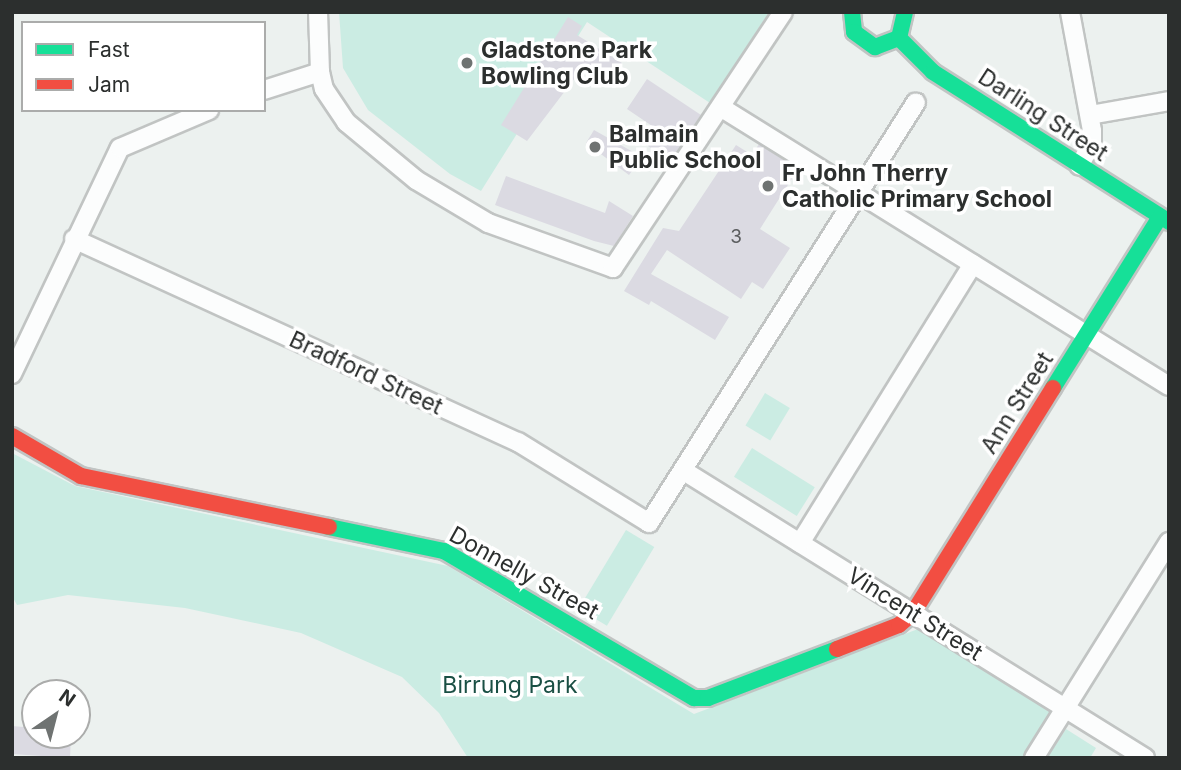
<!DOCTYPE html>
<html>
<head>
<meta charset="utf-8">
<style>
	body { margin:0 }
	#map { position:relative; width:1181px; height:770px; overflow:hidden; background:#ecf1ef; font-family:Inter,sans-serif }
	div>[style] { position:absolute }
	.green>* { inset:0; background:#cbece3; transform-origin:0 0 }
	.building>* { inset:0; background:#dbdae2 }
	.roads { filter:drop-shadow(2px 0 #c1c4c3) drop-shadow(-2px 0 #c1c4c3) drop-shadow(0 2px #c1c4c3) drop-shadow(0 -2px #c1c4c3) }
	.street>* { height:18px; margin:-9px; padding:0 9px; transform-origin:9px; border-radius:9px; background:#fcfdfd }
	.fast>* { height:16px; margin:-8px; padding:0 8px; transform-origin:8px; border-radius:8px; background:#16e098 }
	.jam>* { height:16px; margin:-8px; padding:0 8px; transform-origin:8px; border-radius:8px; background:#f24e42 }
	.dots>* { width:19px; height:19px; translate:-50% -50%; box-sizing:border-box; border:4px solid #fff; border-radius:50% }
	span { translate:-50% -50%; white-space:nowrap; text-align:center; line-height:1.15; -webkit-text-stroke:7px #fff; paint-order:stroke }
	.number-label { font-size:19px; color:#5a5c5e }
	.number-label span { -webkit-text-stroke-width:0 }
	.poi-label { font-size:23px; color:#2c2f2e; font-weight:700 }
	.left { translate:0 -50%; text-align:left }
	.street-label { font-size:23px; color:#2c2f2e }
	.park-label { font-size:23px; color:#1a4f44 }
	.frame { position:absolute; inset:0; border:14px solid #2c2f2e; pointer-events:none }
	.legend { position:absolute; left:21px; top:21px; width:245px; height:91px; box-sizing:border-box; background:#fff; border:2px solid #abacab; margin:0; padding:9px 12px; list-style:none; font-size:21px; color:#2c2f2e }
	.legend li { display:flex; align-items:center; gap:14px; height:35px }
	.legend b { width:35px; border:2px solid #abacab }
	.north { position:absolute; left:21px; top:679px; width:70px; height:70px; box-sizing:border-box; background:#fff; border:2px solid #abacab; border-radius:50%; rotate:35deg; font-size:19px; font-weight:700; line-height:28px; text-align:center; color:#2c2f2e }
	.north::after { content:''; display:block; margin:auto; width:24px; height:32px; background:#6f7372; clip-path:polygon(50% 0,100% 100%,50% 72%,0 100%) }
</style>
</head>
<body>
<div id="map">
	<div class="green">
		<i style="clip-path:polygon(339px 12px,769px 12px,710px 103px,587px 22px,481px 191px,450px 174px,368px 110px,343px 68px)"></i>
		<i style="left:765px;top:393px;width:29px;height:38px;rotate:31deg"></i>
		<i style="left:752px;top:448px;width:74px;height:34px;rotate:32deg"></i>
		<i style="clip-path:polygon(12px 453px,75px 486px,448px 566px,694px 714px,918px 629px,1053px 709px,1023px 758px,468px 758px,439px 713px,402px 677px,301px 633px,185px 608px,68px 595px,17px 605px,12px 596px)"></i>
		<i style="left:626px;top:530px;width:33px;height:92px;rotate:31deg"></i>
		<i style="clip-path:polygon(1066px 729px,1096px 748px,1090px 758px,1047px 758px)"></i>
	</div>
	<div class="building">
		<i style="clip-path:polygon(568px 17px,582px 26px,577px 35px,622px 63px,608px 87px,581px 70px,527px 141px,501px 125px)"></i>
		<i style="clip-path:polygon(647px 79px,701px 115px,670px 161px,648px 146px,658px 130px,627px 109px)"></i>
		<i style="clip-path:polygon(594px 130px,642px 157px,629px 175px,586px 143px)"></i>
		<i style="clip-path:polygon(759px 144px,798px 169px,760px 229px,790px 248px,763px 289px,752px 282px,741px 299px,667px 250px,651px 274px,729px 317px,715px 340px,651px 301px,649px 305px,624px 291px,663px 228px,679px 231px,736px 145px,752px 155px)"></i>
		<i style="clip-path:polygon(506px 176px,605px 213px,609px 201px,633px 216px,614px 246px,594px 241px,495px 205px)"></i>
		<i style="clip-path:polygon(12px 726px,35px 728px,35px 735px,71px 735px,70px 758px,12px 754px)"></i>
	</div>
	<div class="roads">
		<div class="street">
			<i style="left:1070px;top:12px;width:121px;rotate:79.5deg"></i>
			<i style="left:1092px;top:131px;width:12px;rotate:90deg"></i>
			<i style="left:1092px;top:143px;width:26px;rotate:119deg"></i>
			<i style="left:320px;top:72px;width:17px;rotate:77deg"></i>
			<i style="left:324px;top:89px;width:40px;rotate:56deg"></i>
			<i style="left:346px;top:122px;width:91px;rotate:39.6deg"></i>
			<i style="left:416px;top:180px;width:84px;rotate:30.8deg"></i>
			<i style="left:488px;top:223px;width:133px;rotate:19.8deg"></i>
			<i style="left:613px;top:268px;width:307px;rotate:-56.4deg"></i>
			<i style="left:264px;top:90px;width:59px;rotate:-17.8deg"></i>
			<i style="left:320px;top:72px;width:60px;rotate:-91.9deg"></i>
			<i style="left:722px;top:108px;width:526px;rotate:31.88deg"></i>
			<i style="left:1090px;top:115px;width:80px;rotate:-10deg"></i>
			<i style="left:74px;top:239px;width:488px;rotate:24.6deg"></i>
			<i style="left:518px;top:442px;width:154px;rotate:31.7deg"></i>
			<i style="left:649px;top:523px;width:498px;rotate:-57.6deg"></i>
			<i style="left:12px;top:374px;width:250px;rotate:-64.5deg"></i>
			<i style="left:120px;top:148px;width:97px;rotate:-23.1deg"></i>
			<i style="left:684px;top:471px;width:543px;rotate:31.9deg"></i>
			<i style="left:800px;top:543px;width:328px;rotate:-58.2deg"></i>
			<i style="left:1034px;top:758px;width:255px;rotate:-58deg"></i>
		</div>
		<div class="fast">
			<i style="left:852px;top:12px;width:20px;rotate:84deg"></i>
			<i style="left:854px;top:32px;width:26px;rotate:36deg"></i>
			<i style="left:875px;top:47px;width:26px;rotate:-21deg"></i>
			<i style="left:899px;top:38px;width:27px;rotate:-77deg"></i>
			<i style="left:899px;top:38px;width:48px;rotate:45deg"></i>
			<i style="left:933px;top:72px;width:280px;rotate:32.4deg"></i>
			<i style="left:1053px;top:388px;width:202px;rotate:-58deg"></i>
			<i style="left:329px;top:527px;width:117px;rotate:11.8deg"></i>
			<i style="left:444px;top:551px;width:290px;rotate:30.5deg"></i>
			<i style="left:694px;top:698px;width:14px"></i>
			<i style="left:708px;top:698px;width:138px;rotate:-20.8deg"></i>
		</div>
		<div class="jam">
			<i style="left:12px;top:436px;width:80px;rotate:30.1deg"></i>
			<i style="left:81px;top:476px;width:253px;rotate:11.6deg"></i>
			<i style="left:837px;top:649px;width:66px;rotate:-21.2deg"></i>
			<i style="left:899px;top:625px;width:18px;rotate:-41deg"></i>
			<i style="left:913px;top:613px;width:265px;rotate:-58.1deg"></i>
		</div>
	</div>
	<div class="dots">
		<i style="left:467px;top:63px;background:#6f7372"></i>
		<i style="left:595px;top:147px;background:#6f7372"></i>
		<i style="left:768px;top:186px;background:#6f7372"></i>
	</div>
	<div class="number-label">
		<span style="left:736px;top:237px">3</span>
	</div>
	<div class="poi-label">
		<span class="left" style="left:481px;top:63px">Gladstone Park<br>Bowling Club</span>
		<span class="left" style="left:609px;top:147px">Balmain<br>Public School</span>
		<span class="left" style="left:782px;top:186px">Fr John Therry<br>Catholic Primary School</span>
	</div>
	<div class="street-label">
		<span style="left:1043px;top:115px;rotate:33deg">Darling Street</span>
		<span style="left:366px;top:373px;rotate:25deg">Bradford Street</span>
		<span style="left:1017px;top:403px;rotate:-58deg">Ann Street</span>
		<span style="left:524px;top:573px;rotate:29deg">Donnelly Street</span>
		<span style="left:915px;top:614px;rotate:32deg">Vincent Street</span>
	</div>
	<div class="park-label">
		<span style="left:510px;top:685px">Birrung Park</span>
	</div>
	<div class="frame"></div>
	<ul class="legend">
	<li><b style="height:9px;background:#16e098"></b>Fast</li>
	<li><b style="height:9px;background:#f24e42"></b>Jam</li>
	</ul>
	<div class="north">N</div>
</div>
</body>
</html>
